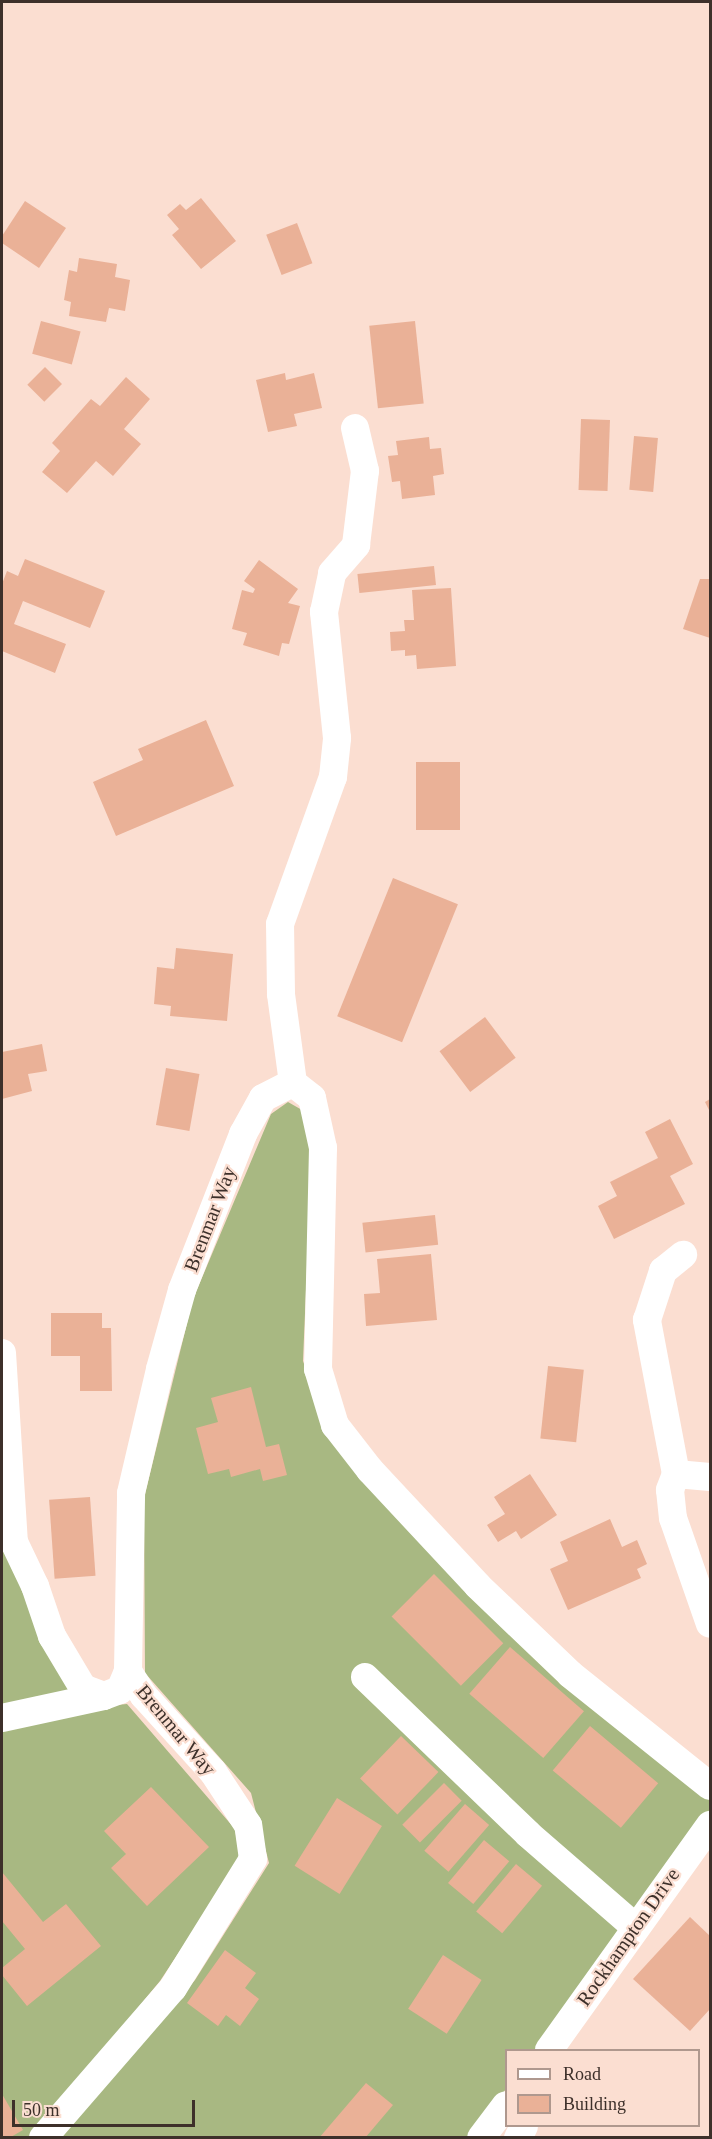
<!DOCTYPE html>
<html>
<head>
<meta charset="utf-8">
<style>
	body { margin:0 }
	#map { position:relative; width:712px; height:2139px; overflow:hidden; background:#fbded1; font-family:Georgia,serif }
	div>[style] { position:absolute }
	.forest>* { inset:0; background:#a8b882 }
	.building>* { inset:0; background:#eab197; transform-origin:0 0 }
	.street>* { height:28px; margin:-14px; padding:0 14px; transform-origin:14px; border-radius:14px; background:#fff }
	span { translate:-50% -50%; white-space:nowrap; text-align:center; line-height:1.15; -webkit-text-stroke:4.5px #fbded1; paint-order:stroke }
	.street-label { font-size:20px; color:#3d302a }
	.frame { position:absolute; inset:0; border:3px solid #3d302a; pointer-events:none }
	.legend { position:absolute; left:505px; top:2049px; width:195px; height:78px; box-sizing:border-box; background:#fbded1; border:2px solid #af988e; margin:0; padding:8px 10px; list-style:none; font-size:18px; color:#3d302a }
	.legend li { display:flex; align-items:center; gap:12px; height:30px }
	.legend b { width:30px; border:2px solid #af988e }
	.scale { position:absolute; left:12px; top:2100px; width:183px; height:27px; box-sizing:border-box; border:3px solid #3d302a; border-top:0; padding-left:8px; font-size:18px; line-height:21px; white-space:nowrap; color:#3d302a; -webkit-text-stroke:4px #fbded1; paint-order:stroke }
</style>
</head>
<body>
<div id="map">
	<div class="forest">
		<i style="clip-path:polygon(288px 1102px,302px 1110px,312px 1147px,303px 1361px,326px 1427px,710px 1795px,710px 1819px,537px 2050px,506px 2050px,506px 2089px,468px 2137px,59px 2138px,195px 1980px,269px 1863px,251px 1793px,145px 1673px,144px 1498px,193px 1299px,271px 1114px)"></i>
		<i style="clip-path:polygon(2px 1521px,86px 1708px,127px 1704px,235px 1829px,240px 1860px,160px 1981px,31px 2138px,2px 2137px)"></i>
	</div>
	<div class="building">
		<i style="clip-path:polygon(201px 198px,236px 241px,201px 269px,172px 235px,179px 229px,167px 215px,180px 204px,186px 210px)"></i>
		<i style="clip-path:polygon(25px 201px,66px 228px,39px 268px,2px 243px,2px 236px)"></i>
		<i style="left:297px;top:223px;width:43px;height:33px;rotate:69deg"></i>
		<i style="clip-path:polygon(79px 258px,117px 264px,115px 277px,130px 280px,125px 311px,109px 308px,106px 322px,69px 316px,71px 302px,64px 300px,69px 270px,77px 272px)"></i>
		<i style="left:41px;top:321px;width:41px;height:34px;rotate:15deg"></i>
		<i style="left:415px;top:321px;width:83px;height:46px;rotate:84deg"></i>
		<i style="left:45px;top:367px;width:24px;height:25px;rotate:45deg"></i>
		<i style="clip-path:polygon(285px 373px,286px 380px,314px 373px,322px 408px,294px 414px,297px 426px,268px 432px,256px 380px)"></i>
		<i style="clip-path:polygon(126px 377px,150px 399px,124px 429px,141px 444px,113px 476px,96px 461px,67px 493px,42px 472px,60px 451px,52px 443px,91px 399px,100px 406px)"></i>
		<i style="left:581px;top:419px;width:29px;height:71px;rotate:2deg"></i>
		<i style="left:634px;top:436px;width:24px;height:54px;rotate:5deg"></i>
		<i style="clip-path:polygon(429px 437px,430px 449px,441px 448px,444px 474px,433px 476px,435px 495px,402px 499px,400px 481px,392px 482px,388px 456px,398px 455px,396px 441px)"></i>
		<i style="clip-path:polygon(25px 559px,105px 591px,90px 628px,23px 601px,14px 624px,66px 644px,55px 673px,2px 651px,2px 584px,7px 571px,18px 576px)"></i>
		<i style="clip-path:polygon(259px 560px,298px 589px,288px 603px,300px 606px,289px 644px,282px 643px,279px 656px,243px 645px,247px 633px,232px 629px,242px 590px,253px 593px,255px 589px,244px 581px)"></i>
		<i style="left:434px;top:566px;width:19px;height:77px;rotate:84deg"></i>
		<i style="clip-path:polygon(700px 579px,710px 579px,710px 638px,683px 629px)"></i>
		<i style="clip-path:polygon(451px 588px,456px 666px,417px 669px,416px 655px,405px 656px,405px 650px,391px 651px,390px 632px,405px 631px,404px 620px,414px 620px,412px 590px)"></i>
		<i style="clip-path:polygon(206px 720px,234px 786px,116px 836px,93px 782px,143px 760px,138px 749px)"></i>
		<i style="left:416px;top:762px;width:44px;height:68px"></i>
		<i style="left:393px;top:878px;width:70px;height:149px;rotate:22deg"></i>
		<i style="clip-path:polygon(176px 948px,233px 954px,227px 1021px,170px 1016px,171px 1006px,154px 1004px,157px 967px,174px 969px)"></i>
		<i style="left:485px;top:1017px;width:51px;height:57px;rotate:53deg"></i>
		<i style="clip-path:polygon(42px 1044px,47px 1071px,28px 1074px,32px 1091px,2px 1099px,2px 1052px)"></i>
		<i style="left:166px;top:1068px;width:34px;height:58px;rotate:10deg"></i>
		<i style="clip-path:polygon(710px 1099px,710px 1112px,705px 1102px)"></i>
		<i style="clip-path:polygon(670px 1119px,693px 1164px,670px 1176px,685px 1204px,614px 1239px,598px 1206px,617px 1196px,610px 1182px,658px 1158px,645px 1132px)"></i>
		<i style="left:435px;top:1215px;width:30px;height:73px;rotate:84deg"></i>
		<i style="clip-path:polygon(431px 1254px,437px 1320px,366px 1326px,364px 1294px,380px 1293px,377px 1259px)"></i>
		<i style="clip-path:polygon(51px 1313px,102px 1313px,102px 1328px,111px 1328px,112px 1391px,80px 1391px,80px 1356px,51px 1356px)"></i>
		<i style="left:548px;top:1366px;width:36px;height:73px;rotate:6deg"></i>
		<i style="clip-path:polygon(251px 1387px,266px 1447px,279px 1444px,287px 1475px,263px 1481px,260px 1469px,231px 1477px,229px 1469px,208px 1474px,196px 1428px,218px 1422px,211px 1398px)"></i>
		<i style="clip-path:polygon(530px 1474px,557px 1515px,521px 1539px,516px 1531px,498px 1542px,487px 1525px,505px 1514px,494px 1497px)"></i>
		<i style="left:90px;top:1497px;width:79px;height:41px;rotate:86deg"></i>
		<i style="clip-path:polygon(610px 1519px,622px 1547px,637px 1540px,647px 1564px,637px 1569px,641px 1578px,568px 1610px,550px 1569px,568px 1561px,560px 1542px)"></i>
		<i style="left:434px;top:1574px;width:98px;height:60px;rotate:45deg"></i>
		<i style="left:510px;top:1647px;width:98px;height:62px;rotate:41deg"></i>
		<i style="left:590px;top:1726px;width:89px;height:58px;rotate:40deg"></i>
		<i style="left:401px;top:1736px;width:52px;height:59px;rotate:44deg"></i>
		<i style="left:444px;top:1783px;width:25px;height:59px;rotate:45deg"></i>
		<i style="clip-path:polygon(151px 1787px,209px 1847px,147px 1906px,111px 1868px,126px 1854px,104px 1831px)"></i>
		<i style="left:337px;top:1798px;width:53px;height:80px;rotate:32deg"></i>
		<i style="left:465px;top:1804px;width:32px;height:62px;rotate:41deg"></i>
		<i style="left:484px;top:1840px;width:33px;height:56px;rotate:40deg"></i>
		<i style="left:516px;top:1864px;width:34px;height:62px;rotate:40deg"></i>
		<i style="clip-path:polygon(2px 1872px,43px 1922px,66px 1904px,101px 1946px,27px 2006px,2px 1975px,2px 1968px,25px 1949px,2px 1921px)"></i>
		<i style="clip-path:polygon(690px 1917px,710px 1936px,710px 2009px,690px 2031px,633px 1979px)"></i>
		<i style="clip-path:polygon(225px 1950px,256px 1973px,245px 1988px,259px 1999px,240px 2026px,226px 2015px,218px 2026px,187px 2003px)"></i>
		<i style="left:443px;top:1955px;width:46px;height:64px;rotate:33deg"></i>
		<i style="clip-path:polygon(366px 2083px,393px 2105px,365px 2138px,319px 2138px)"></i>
		<i style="clip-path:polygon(2px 2094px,23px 2130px,9px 2138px,2px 2138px)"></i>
	</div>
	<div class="street">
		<i style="left:293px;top:1083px;width:90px;rotate:-97.7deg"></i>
		<i style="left:281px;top:994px;width:70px;rotate:-90.8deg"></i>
		<i style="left:280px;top:924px;width:156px;rotate:-70.2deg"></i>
		<i style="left:333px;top:777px;width:39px;rotate:-84deg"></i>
		<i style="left:337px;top:738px;width:127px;rotate:-95.9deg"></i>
		<i style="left:324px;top:612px;width:40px;rotate:-78deg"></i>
		<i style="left:332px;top:573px;width:37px;rotate:-49deg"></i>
		<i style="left:356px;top:545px;width:75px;rotate:-83.1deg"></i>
		<i style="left:365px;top:471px;width:44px;rotate:-103.1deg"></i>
		<i style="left:2px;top:1353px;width:189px;rotate:86.4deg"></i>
		<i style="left:14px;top:1542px;width:49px;rotate:64.5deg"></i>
		<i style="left:35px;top:1586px;width:53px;rotate:71.2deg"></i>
		<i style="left:52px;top:1636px;width:61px;rotate:59.2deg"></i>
		<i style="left:83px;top:1688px;width:22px;rotate:21deg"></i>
		<i style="left:104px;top:1696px;width:17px;rotate:-21deg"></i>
		<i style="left:120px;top:1690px;width:21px;rotate:-67deg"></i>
		<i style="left:676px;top:1474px;width:157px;rotate:-100.7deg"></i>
		<i style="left:647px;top:1320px;width:52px;rotate:-71.9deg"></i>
		<i style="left:663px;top:1271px;width:26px;rotate:-39deg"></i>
		<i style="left:676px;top:1474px;width:17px;rotate:111deg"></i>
		<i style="left:670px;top:1490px;width:28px;rotate:84deg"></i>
		<i style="left:673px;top:1518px;width:112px;rotate:70.8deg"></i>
		<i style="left:676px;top:1474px;width:34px;rotate:5deg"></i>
		<i style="left:365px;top:1677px;width:226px;rotate:43.9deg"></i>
		<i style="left:528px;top:1834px;width:142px;rotate:41deg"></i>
		<i style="left:2px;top:1718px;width:104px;rotate:-12.2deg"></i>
		<i style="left:549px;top:2050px;width:277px;rotate:-54.4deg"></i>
		<i style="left:43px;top:2138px;width:198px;rotate:-49.1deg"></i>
		<i style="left:173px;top:1988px;width:152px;rotate:-58.2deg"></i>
		<i style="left:253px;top:1859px;width:34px;rotate:-98deg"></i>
		<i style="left:248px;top:1825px;width:64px;rotate:-123.4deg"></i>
		<i style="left:213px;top:1772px;width:103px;rotate:-132.2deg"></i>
		<i style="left:144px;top:1696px;width:30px;rotate:-123deg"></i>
		<i style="left:128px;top:1671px;width:178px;rotate:-89deg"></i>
		<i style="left:131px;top:1493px;width:127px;rotate:-76.8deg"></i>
		<i style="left:160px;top:1369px;width:82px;rotate:-74.4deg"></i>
		<i style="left:182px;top:1290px;width:168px;rotate:-68.6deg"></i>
		<i style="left:243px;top:1134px;width:41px;rotate:-60.9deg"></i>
		<i style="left:263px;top:1098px;width:34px;rotate:-27deg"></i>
		<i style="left:293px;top:1083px;width:24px;rotate:38deg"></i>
		<i style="left:312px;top:1098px;width:51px;rotate:77.6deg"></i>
		<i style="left:323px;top:1148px;width:221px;rotate:91.3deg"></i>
		<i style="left:318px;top:1369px;width:59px;rotate:73.1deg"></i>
		<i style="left:335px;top:1425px;width:57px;rotate:52.1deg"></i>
		<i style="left:370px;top:1470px;width:158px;rotate:47deg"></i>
		<i style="left:478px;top:1586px;width:127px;rotate:43.7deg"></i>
		<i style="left:570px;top:1674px;width:179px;rotate:38.7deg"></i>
		<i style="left:481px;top:2138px;width:41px;rotate:-52.9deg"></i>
		<i style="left:518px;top:2138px;width:13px;rotate:-63deg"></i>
	</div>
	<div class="street-label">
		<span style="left:210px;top:1219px;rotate:-69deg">Brenmar Way</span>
		<span style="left:176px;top:1730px;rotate:50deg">Brenmar Way</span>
		<span style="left:628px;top:1937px;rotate:-55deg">Rockhampton Drive</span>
	</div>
	<div class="frame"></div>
	<ul class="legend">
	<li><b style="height:8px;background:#fff"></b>Road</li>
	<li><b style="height:16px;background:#eab197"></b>Building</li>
	</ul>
	<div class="scale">50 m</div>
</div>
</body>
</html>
